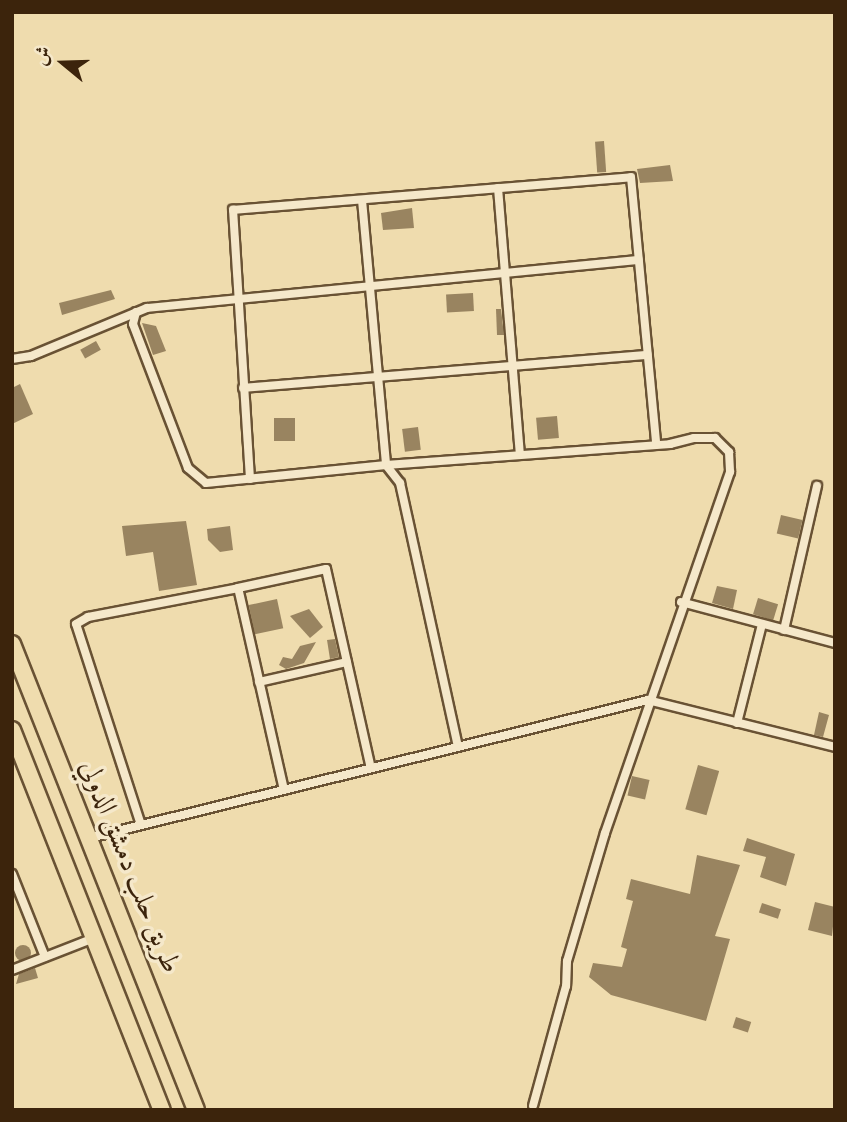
<!DOCTYPE html>
<html>
<head>
<meta charset="utf-8">
<style>
	body { margin:0 }
	#map { position:relative; width:847px; height:1122px; overflow:hidden; background:#efdcae; font-family:Vollkorn,Amiri,serif }
	div>[style] { position:absolute }
	.building>* { inset:0; background:#998460; transform-origin:0 0 }
	.round { border-radius:50% }
	.roads { filter:drop-shadow(2px 0 #695234) drop-shadow(-2px 0 #695234) drop-shadow(0 2px #695234) drop-shadow(0 -2px #695234) }
	.minor>* { height:8px; margin:-4px; padding:0 4px; transform-origin:4px; border-radius:4px; background:#f5e8ca }
	.motorway>* { height:16px; margin:-8px; padding:0 8px; transform-origin:8px; border-radius:8px; background:#efdcae }
	span { translate:-50% -50%; white-space:nowrap; text-align:center; line-height:1.15; -webkit-text-stroke:7px #f5e8ca; paint-order:stroke }
	.street-label { font-size:28px; color:#3c240c }
	.frame { position:absolute; inset:0; border:14px solid #3c240c; pointer-events:none }
	.north { position:absolute; left:28px; top:28px; width:70px; height:70px; -webkit-text-stroke:5px #f5e8ca; paint-order:stroke; rotate:289deg; font-size:19px; font-weight:700; line-height:28px; text-align:center; color:#3c240c }
	.north::after { content:''; display:block; margin:auto; width:24px; height:32px; background:#3c240c; clip-path:polygon(50% 0,100% 100%,50% 72%,0 100%) }
</style>
</head>
<body>
<div id="map">
	<div class="building">
		<i style="left:604px;top:141px;width:31px;height:9px;rotate:86deg"></i>
		<i style="clip-path:polygon(670px 165px,673px 181px,640px 183px,637px 169px)"></i>
		<i style="clip-path:polygon(412px 208px,414px 228px,383px 230px,381px 213px)"></i>
		<i style="clip-path:polygon(111px 290px,115px 299px,62px 315px,59px 303px)"></i>
		<i style="left:473px;top:293px;width:18px;height:27px;rotate:87deg"></i>
		<i style="clip-path:polygon(496px 309px,501px 309px,504px 335px,497px 335px)"></i>
		<i style="clip-path:polygon(142px 323px,156px 326px,166px 351px,153px 355px)"></i>
		<i style="left:96px;top:341px;width:10px;height:18px;rotate:61deg"></i>
		<i style="clip-path:polygon(20px 384px,33px 414px,12px 424px,12px 388px)"></i>
		<i style="left:557px;top:416px;width:22px;height:21px;rotate:85deg"></i>
		<i style="left:274px;top:418px;width:21px;height:23px"></i>
		<i style="left:418px;top:427px;width:23px;height:16px;rotate:83deg"></i>
		<i style="left:781px;top:515px;width:22px;height:19px;rotate:13deg"></i>
		<i style="clip-path:polygon(186px 521px,197px 585px,159px 591px,153px 552px,126px 556px,122px 526px)"></i>
		<i style="clip-path:polygon(230px 526px,233px 550px,220px 552px,208px 540px,207px 529px)"></i>
		<i style="clip-path:polygon(717px 586px,737px 590px,733px 609px,712px 603px)"></i>
		<i style="left:758px;top:598px;width:21px;height:17px;rotate:17deg"></i>
		<i style="left:277px;top:599px;width:30px;height:29px;rotate:78deg"></i>
		<i style="clip-path:polygon(309px 609px,323px 627px,310px 638px,290px 616px)"></i>
		<i style="clip-path:polygon(335px 639px,339px 657px,330px 659px,327px 640px)"></i>
		<i style="clip-path:polygon(316px 642px,304px 663px,286px 669px,279px 665px,283px 657px,292px 659px,300px 646px)"></i>
		<i style="clip-path:polygon(819px 712px,829px 715px,823px 737px,814px 735px)"></i>
		<i style="left:698px;top:765px;width:22px;height:46px;rotate:16deg"></i>
		<i style="left:632px;top:776px;width:18px;height:20px;rotate:13deg"></i>
		<i style="clip-path:polygon(747px 838px,795px 854px,786px 886px,760px 877px,766px 857px,743px 851px)"></i>
		<i style="clip-path:polygon(697px 855px,740px 865px,715px 936px,730px 939px,706px 1021px,611px 995px,589px 977px,593px 963px,622px 967px,627px 949px,621px 947px,633px 901px,626px 899px,631px 879px,690px 894px)"></i>
		<i style="clip-path:polygon(815px 902px,835px 907px,832px 936px,808px 930px)"></i>
		<i style="left:762px;top:903px;width:20px;height:10px;rotate:18deg"></i>
		<i class="round" style="left:15px;top:945px;width:16px;height:16px"></i>
		<i style="clip-path:polygon(35px 968px,38px 978px,16px 984px,19px 974px)"></i>
		<i style="left:736px;top:1017px;width:16px;height:11px;rotate:18deg"></i>
	</div>
	<div class="roads">
		<div class="minor">
			<i style="left:498px;top:188px;width:267px;rotate:85.3deg"></i>
			<i style="left:362px;top:200px;width:266px;rotate:84.8deg"></i>
			<i style="left:386px;top:465px;width:23px;rotate:52deg"></i>
			<i style="left:400px;top:483px;width:270px;rotate:77.6deg"></i>
			<i style="left:136px;top:312px;width:12px;rotate:104deg"></i>
			<i style="left:133px;top:324px;width:154px;rotate:69.1deg"></i>
			<i style="left:188px;top:468px;width:23px;rotate:40deg"></i>
			<i style="left:206px;top:483px;width:181px;rotate:-5.7deg"></i>
			<i style="left:386px;top:465px;width:285px;rotate:-4.2deg"></i>
			<i style="left:670px;top:444px;width:25px;rotate:-14deg"></i>
			<i style="left:694px;top:438px;width:21px"></i>
			<i style="left:715px;top:438px;width:20px;rotate:45deg"></i>
			<i style="left:729px;top:452px;width:20px;rotate:87deg"></i>
			<i style="left:730px;top:472px;width:382px;rotate:109.1deg"></i>
			<i style="left:605px;top:833px;width:134px;rotate:106.5deg"></i>
			<i style="left:567px;top:961px;width:25px;rotate:92deg"></i>
			<i style="left:566px;top:986px;width:124px;rotate:105.4deg"></i>
			<i style="left:12px;top:359px;width:19px;rotate:-9deg"></i>
			<i style="left:31px;top:356px;width:126px;rotate:-22.5deg"></i>
			<i style="left:147px;top:308px;width:494px;rotate:-5.6deg"></i>
			<i style="left:243px;top:388px;width:406px;rotate:-4.7deg"></i>
			<i style="left:250px;top:479px;width:270px;rotate:-93.6deg"></i>
			<i style="left:233px;top:210px;width:399px;rotate:-4.7deg"></i>
			<i style="left:631px;top:177px;width:267px;rotate:84.6deg"></i>
			<i style="left:681px;top:602px;width:159px;rotate:14.9deg"></i>
			<i style="left:784px;top:630px;width:148px;rotate:-77.1deg"></i>
			<i style="left:259px;top:682px;width:90px;rotate:-12.8deg"></i>
			<i style="left:737px;top:723px;width:102px;rotate:-75.8deg"></i>
			<i style="left:284px;top:790px;width:207px;rotate:-102.8deg"></i>
			<i style="left:238px;top:588px;width:90px;rotate:-12.2deg"></i>
			<i style="left:326px;top:569px;width:204px;rotate:77.3deg"></i>
			<i style="left:141px;top:825px;width:211px;rotate:-107.9deg"></i>
			<i style="left:76px;top:624px;width:14px;rotate:-30deg"></i>
			<i style="left:88px;top:617px;width:153px;rotate:-10.9deg"></i>
			<i style="left:89px;top:838px;width:576px;rotate:-13.87deg"></i>
			<i style="left:648px;top:700px;width:193px;rotate:14.1deg"></i>
			<i style="left:12px;top:874px;width:89px;rotate:68.3deg"></i>
			<i style="left:12px;top:970px;width:88px;rotate:-21.3deg"></i>
		</div>
		<div class="motorway">
			<i style="left:12px;top:644px;width:501px;rotate:68.45deg"></i>
			<i style="left:12px;top:730px;width:409px;rotate:68.5deg"></i>
		</div>
	</div>
	<div class="street-label">
		<span style="left:129px;top:867px;rotate:68deg">طريق حلب دمشق الدولي</span>
	</div>
	<div class="frame"></div>
	<div class="north">ش</div>
</div>
</body>
</html>
